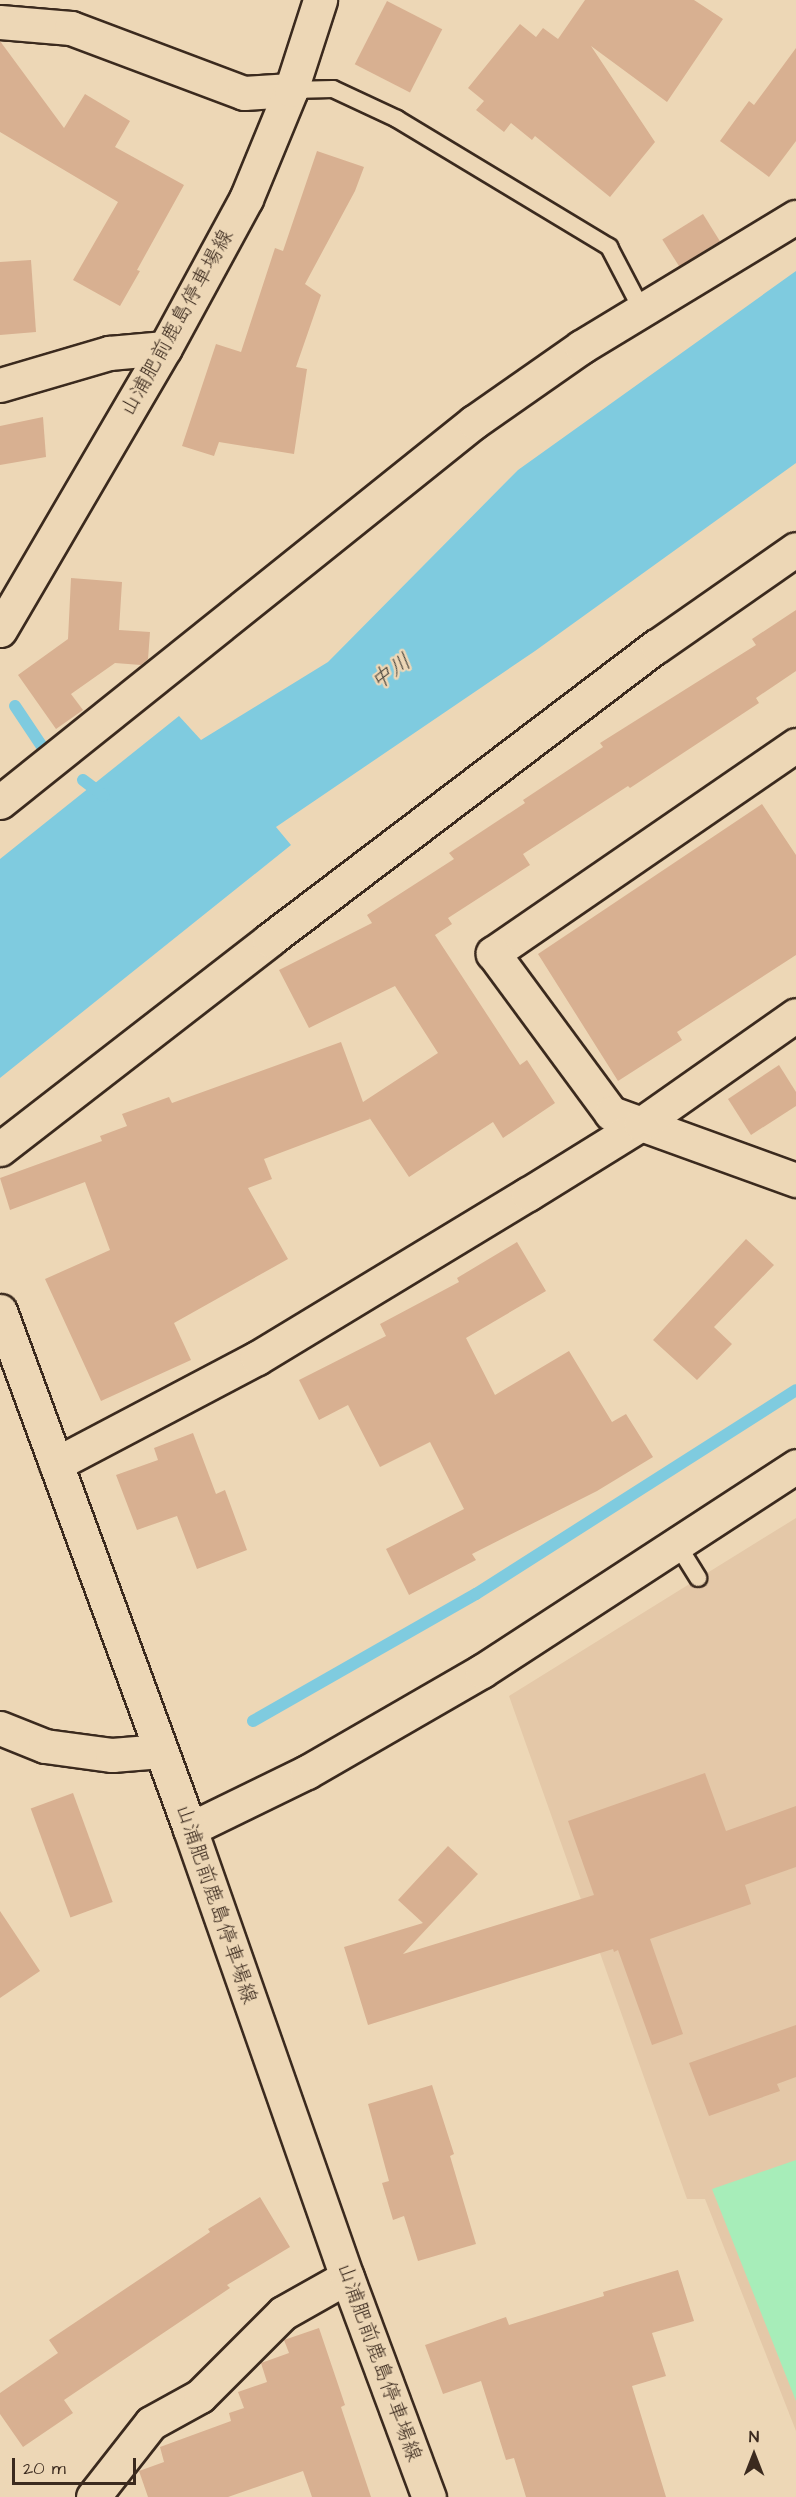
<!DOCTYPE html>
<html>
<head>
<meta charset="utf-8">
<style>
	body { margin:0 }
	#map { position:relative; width:796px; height:2497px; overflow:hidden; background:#edd7b6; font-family:"Architects Daughter","Klee One",sans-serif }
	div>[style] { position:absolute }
	.built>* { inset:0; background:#e4c8a8 }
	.green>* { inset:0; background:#a7edb9 }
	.water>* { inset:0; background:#7fcbdf }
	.stream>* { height:12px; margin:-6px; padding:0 6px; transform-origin:6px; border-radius:6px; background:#7fcbdf }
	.building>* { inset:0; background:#d8b091; transform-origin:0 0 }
	.roads { filter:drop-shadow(2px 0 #3b2a1e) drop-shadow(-2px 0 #3b2a1e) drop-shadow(0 2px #3b2a1e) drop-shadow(0 -2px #3b2a1e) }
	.service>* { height:16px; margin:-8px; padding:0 8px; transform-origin:8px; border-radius:8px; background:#edd7b6 }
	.minor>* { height:33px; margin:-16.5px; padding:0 16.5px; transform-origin:16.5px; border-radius:16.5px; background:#edd7b6 }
	.tertiary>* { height:33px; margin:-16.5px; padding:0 16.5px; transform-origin:16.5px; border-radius:16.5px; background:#edd7b6 }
	.secondary>* { height:33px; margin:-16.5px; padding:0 16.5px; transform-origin:16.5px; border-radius:16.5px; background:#edd7b6 }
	span { translate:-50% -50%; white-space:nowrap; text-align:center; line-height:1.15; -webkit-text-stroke:5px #edd7b6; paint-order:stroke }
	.street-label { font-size:21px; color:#3b2a1e }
	.water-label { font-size:22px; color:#45423b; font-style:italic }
	.north { position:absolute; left:724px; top:2425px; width:60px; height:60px; -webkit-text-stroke:4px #edd7b6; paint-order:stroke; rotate:0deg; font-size:16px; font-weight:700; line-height:24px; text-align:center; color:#3b2a1e }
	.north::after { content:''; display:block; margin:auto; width:21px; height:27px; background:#3b2a1e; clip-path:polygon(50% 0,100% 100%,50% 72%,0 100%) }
	.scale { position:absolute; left:12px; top:2458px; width:124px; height:27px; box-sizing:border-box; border:3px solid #3b2a1e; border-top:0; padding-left:8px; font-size:18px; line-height:21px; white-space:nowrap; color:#3b2a1e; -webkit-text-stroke:4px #edd7b6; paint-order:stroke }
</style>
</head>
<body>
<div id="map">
	<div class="built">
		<i style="clip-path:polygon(796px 1518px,796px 2431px,705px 2199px,687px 2199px,509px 1696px)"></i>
	</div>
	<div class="green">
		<i style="clip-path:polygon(796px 2160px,796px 2401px,712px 2189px)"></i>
	</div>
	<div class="water">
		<i style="clip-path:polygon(796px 271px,796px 463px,535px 651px,276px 827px,291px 845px,0 1078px,0 859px,179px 716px,201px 740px,328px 662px,518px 470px)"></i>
	</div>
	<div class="stream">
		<i style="left:15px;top:706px;width:54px;rotate:56.3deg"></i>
		<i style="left:83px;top:780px;width:26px;rotate:37deg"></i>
		<i style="left:253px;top:1721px;width:257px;rotate:-29.7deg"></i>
		<i style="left:476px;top:1594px;width:379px;rotate:-32.5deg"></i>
	</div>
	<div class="building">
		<i style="clip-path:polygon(585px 0,694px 0,723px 19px,667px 102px,591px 46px,655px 142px,610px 197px,535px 136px,532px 140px,511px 123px,504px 132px,476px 110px,484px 101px,468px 88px,520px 24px,536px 37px,543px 28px,558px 39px)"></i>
		<i style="left:387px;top:1px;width:62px;height:71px;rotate:27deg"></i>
		<i style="clip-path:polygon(0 41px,64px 128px,85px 94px,130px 121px,115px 147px,184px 185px,137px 270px,140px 271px,120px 306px,73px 280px,118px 202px,0 132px)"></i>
		<i style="clip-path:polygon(796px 48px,796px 141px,769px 177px,720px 141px,749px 101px,754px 105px)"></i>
		<i style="clip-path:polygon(317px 151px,364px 167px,355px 191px,305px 284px,321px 295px,296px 367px,307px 369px,294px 454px,219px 442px,214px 456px,182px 446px,216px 344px,241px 352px,275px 248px,283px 251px)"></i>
		<i style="left:703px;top:214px;width:32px;height:48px;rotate:58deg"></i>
		<i style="clip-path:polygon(31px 260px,36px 332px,0 335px,0 262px)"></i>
		<i style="clip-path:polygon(43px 417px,46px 457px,0 465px,0 426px)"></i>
		<i style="clip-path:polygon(71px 578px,122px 582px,119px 630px,150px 632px,148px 659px,141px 665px,115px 663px,71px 694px,83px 710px,56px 729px,18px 675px,68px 639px)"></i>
		<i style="clip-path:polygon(796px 610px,796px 671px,756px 698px,759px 703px,630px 788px,628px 786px,523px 854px,530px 865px,448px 918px,452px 924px,435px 935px,520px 1065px,527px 1060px,555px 1103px,503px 1138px,493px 1122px,409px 1177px,369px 1117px,370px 1119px,264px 1159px,272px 1179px,248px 1188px,288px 1259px,174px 1323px,191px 1360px,101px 1401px,45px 1279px,110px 1250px,85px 1182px,10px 1210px,0 1178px,102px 1141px,100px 1136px,127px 1126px,122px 1114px,169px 1097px,172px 1103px,341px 1042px,363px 1102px,438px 1053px,395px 986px,309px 1028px,279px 970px,372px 923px,367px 915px,454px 859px,449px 853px,525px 803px,523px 800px,603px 747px,600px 743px,756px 645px,752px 639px)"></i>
		<i style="clip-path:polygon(762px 804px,796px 855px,796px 955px,677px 1032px,682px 1040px,618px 1081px,538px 954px)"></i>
		<i style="clip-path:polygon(779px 1065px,796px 1092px,796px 1106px,751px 1135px,728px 1099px)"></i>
		<i style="clip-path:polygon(746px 1239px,774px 1265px,714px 1327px,732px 1344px,697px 1380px,653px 1340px)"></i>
		<i style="clip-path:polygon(517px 1242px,546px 1291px,466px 1338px,495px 1395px,569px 1351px,612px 1422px,626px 1414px,653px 1457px,597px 1491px,472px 1554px,476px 1560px,409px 1595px,386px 1549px,464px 1509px,430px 1442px,380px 1467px,348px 1405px,319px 1420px,299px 1380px,386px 1336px,380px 1324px,459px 1282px,457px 1278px)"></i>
		<i style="clip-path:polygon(193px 1433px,216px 1494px,225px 1490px,247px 1550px,197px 1569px,177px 1516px,137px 1530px,116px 1475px,158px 1460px,154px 1448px)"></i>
		<i style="clip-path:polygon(705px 1773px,726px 1831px,796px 1806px,796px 1867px,745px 1885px,751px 1904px,650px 1939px,683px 2034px,652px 2045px,618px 1950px,614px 1952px,613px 1949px,368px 2025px,344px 1947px,423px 1923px,398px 1900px,448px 1846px,478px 1874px,403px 1954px,594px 1895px,568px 1821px)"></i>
		<i style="left:73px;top:1793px;width:116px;height:45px;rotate:70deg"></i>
		<i style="clip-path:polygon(0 1911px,40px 1971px,0 1998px)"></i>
		<i style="clip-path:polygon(796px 2025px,796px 2077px,777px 2084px,780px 2091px,709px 2116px,689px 2063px)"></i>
		<i style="clip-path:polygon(432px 2085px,454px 2154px,450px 2156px,476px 2244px,418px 2261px,404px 2216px,393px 2220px,382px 2183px,389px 2181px,368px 2104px)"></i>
		<i style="clip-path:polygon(260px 2197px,290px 2247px,227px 2285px,230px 2288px,64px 2400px,73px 2413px,23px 2447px,0 2414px,0 2393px,58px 2353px,49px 2340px,210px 2232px,208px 2229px)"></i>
		<i style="clip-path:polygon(678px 2270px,694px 2321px,652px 2333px,666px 2376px,632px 2386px,666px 2497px,526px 2497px,514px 2458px,506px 2460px,481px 2381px,443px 2394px,425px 2345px,506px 2317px,509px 2325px,604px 2296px,603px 2292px)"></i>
		<i style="clip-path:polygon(319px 2328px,345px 2405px,341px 2407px,371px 2497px,312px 2497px,303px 2471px,228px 2497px,148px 2497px,139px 2471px,164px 2462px,160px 2447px,231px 2421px,229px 2413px,244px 2408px,238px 2392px,267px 2382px,261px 2363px,289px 2353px,284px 2340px)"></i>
	</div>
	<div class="roads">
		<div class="service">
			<i style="left:291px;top:90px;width:42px;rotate:-1.4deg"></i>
			<i style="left:333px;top:89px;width:71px;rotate:25.1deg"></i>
			<i style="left:397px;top:119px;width:248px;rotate:31.1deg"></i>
			<i style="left:609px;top:247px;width:71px;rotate:62.4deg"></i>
			<i style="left:677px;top:1544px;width:40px;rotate:58deg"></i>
		</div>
		<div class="minor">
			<i style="left:0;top:22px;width:71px;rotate:4.8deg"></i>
			<i style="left:71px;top:28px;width:185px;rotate:20.6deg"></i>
			<i style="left:244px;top:93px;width:47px;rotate:-3.7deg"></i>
			<i style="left:0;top:385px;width:114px;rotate:-16.4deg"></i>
			<i style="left:109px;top:353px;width:56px;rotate:-5.1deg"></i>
			<i style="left:796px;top:745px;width:368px;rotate:145.5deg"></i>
			<i style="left:493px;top:953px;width:199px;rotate:53.6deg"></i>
			<i style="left:611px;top:1113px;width:197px;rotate:19.9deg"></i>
			<i style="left:0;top:802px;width:608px;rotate:-38.72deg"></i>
			<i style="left:474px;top:422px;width:131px;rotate:-35deg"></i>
			<i style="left:581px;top:347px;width:251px;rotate:-31.2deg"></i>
			<i style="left:0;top:1149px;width:341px;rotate:-37.8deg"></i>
			<i style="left:269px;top:940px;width:487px;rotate:-37.2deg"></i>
			<i style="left:657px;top:646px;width:169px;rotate:-34.9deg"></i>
			<i style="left:56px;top:1464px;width:227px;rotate:-27.8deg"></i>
			<i style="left:257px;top:1358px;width:317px;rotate:-31.2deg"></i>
			<i style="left:528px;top:1194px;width:133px;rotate:-31.8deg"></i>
			<i style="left:641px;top:1124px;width:189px;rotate:-35.1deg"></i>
			<i style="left:0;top:1728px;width:48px;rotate:21.8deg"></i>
			<i style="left:45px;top:1746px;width:68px;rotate:7.7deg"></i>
			<i style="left:112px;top:1755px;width:49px;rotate:-4.7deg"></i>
			<i style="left:93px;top:2497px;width:94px;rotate:-51.9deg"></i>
			<i style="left:151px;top:2423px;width:56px;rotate:-28.9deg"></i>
			<i style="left:200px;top:2396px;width:117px;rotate:-45deg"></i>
			<i style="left:283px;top:2313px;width:73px;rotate:-29.4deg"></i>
		</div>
		<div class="tertiary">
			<i style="left:190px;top:1829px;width:130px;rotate:-26deg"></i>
			<i style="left:307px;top:1772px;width:202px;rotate:-30deg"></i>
			<i style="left:482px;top:1671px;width:375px;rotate:-33.1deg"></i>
		</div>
		<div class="secondary">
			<i style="left:0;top:630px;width:327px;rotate:-59.7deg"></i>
			<i style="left:165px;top:348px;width:170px;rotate:-61.5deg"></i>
			<i style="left:246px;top:199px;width:118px;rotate:-67.6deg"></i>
			<i style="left:291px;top:90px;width:95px;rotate:-72.1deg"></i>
			<i style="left:0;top:1311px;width:552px;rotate:69.86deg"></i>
			<i style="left:190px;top:1829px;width:475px;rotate:70.7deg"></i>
			<i style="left:347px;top:2277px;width:235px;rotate:69.6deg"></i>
		</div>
	</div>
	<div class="street-label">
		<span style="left:177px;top:323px;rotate:-61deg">山浦肥前鹿島停車場線</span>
		<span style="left:216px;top:1904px;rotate:71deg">山浦肥前鹿島停車場線</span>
		<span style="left:379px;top:2362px;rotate:70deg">山浦肥前鹿島停車場線</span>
	</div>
	<div class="water-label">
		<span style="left:391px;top:672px;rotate:-36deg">中川</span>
	</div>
	<div class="north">N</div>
	<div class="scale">20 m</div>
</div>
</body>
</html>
